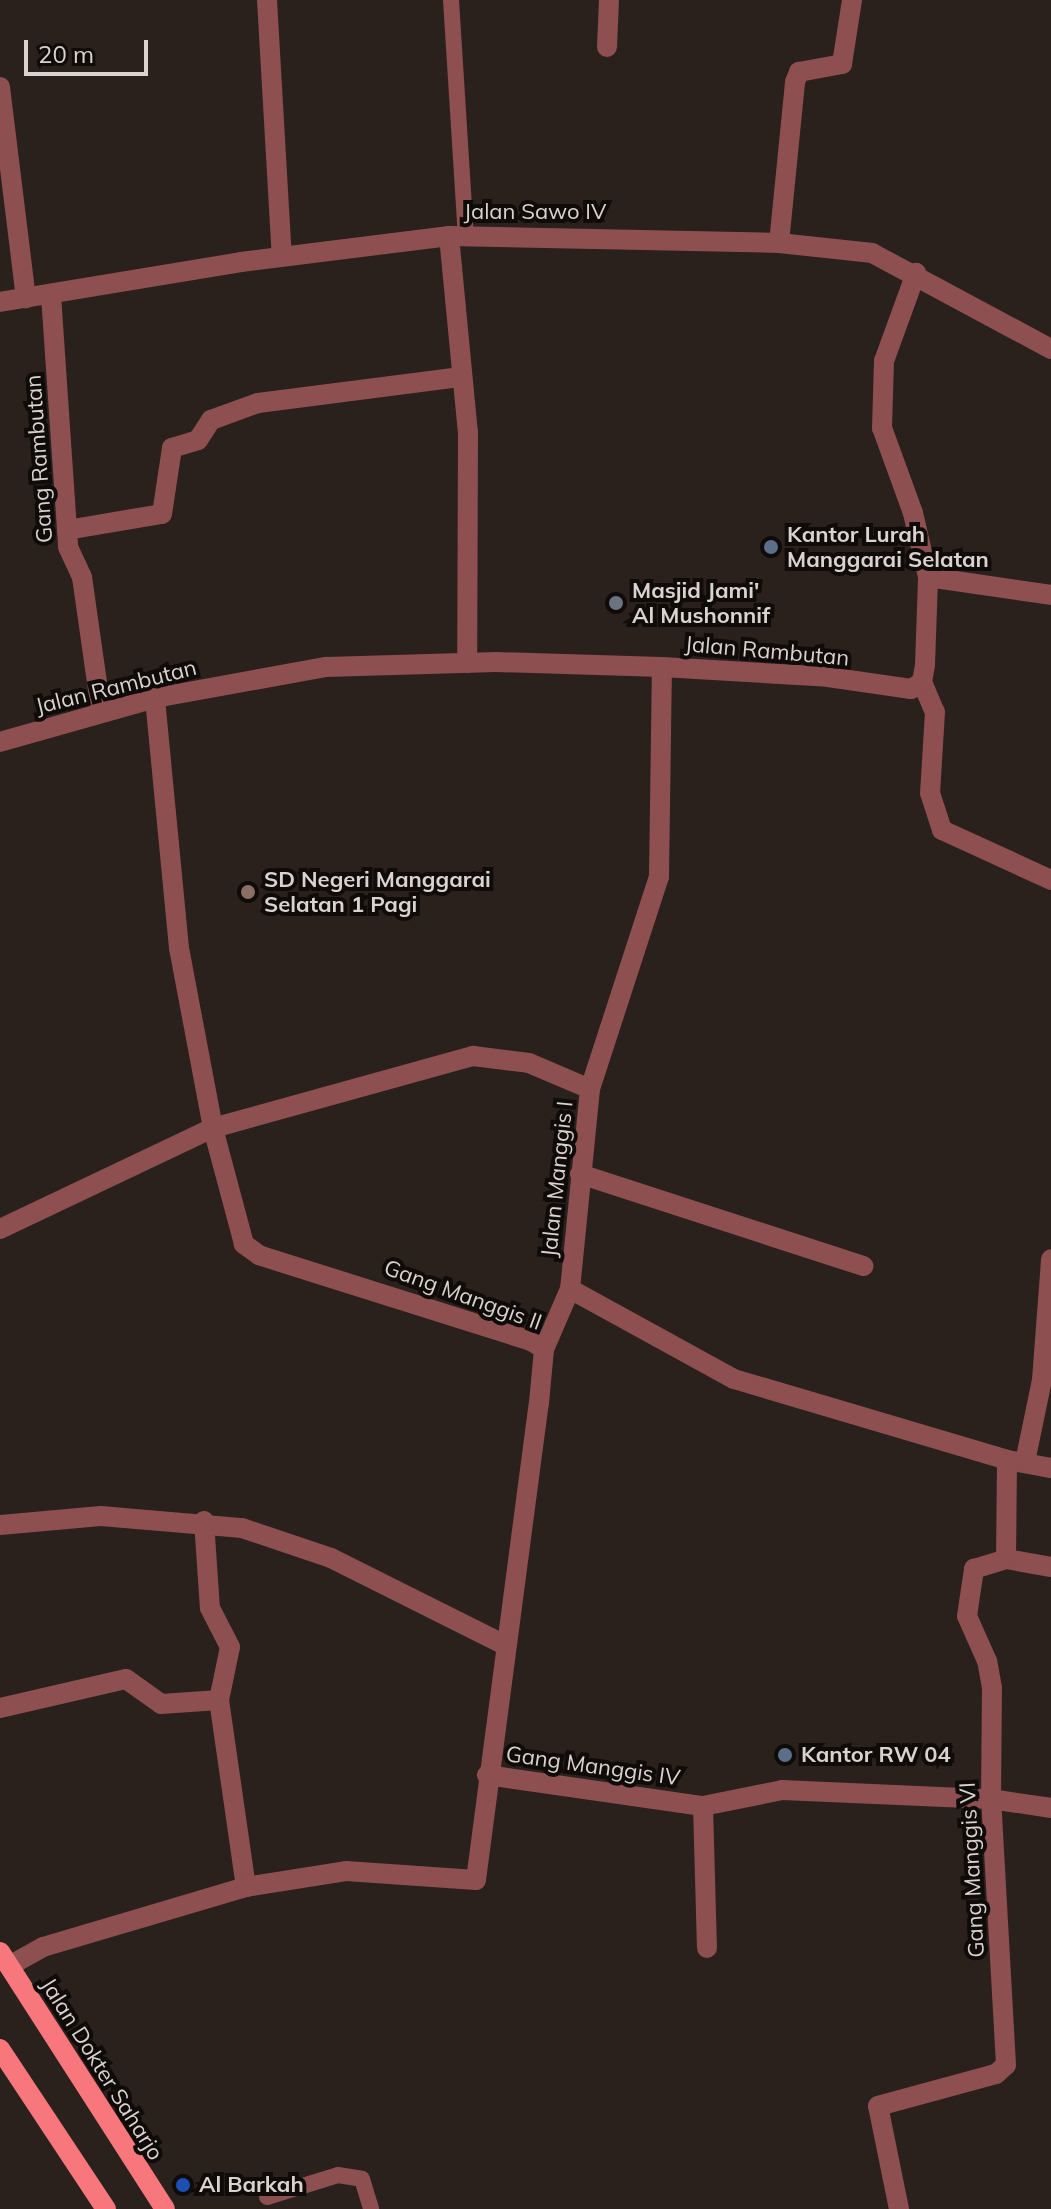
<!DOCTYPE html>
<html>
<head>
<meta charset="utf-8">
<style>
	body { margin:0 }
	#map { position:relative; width:1051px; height:2209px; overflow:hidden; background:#2a201c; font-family:Mulish,sans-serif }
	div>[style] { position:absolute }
	.service>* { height:16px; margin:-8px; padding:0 8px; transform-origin:8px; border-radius:8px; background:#8d4f50 }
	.minor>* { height:20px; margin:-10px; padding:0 10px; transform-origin:10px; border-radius:10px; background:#8d4f50 }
	.primary>* { height:20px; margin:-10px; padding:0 10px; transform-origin:10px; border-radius:10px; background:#f7777d }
	.dots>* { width:22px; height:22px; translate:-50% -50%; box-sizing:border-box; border:4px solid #0f0b09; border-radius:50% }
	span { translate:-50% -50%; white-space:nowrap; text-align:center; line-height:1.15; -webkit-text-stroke:8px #0f0b09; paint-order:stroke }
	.street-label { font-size:22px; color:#d9d2cf }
	.poi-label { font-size:22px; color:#d9d2cf; font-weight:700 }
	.left { translate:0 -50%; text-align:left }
	.scale { position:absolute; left:24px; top:40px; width:124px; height:36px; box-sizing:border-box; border:4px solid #d9d2cf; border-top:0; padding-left:10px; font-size:24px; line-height:28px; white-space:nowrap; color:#d9d2cf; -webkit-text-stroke:6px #0f0b09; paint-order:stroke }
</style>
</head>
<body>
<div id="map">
	<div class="service">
		<i style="left:451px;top:0;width:236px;rotate:86.4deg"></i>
		<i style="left:267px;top:2197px;width:74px;rotate:-17.2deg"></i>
		<i style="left:338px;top:2175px;width:24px;rotate:9deg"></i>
		<i style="left:362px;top:2179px;width:31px;rotate:73deg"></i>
	</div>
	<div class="minor">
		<i style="left:267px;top:0;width:257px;rotate:86.7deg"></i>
		<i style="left:607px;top:47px;width:47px;rotate:-87.6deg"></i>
		<i style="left:0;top:87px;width:213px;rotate:83deg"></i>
		<i style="left:449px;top:236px;width:197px;rotate:84.5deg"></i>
		<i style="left:468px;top:432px;width:231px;rotate:90.2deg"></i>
		<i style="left:779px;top:243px;width:162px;rotate:-84.3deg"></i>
		<i style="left:795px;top:82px;width:11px;rotate:-68deg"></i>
		<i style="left:799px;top:72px;width:44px;rotate:-10.5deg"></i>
		<i style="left:842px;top:64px;width:65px;rotate:-81.1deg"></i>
		<i style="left:51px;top:295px;width:253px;rotate:86.1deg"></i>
		<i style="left:68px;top:547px;width:33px;rotate:65deg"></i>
		<i style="left:82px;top:577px;width:135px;rotate:81.9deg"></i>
		<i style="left:0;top:302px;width:244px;rotate:-9.4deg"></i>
		<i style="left:241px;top:262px;width:210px;rotate:-7.1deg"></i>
		<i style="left:449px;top:236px;width:330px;rotate:1.2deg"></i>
		<i style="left:779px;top:243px;width:94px;rotate:6.1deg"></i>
		<i style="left:872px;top:253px;width:203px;rotate:28.2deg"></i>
		<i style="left:67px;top:530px;width:96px;rotate:-9.6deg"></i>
		<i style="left:162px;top:514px;width:67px;rotate:-81.4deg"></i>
		<i style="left:172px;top:448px;width:27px;rotate:-17deg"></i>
		<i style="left:198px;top:440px;width:24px;rotate:-57deg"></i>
		<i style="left:211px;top:420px;width:50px;rotate:-19.9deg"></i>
		<i style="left:258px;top:403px;width:205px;rotate:-7.3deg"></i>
		<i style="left:928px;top:577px;width:124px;rotate:8.3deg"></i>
		<i style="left:922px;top:682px;width:33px;rotate:67deg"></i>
		<i style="left:935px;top:712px;width:81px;rotate:93.5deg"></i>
		<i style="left:930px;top:793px;width:39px;rotate:72deg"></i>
		<i style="left:942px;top:830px;width:120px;rotate:24.6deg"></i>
		<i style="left:0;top:742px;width:161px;rotate:-15.8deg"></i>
		<i style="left:155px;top:698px;width:174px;rotate:-10.3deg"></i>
		<i style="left:326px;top:667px;width:170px;rotate:-1.7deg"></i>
		<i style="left:496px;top:662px;width:166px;rotate:1.7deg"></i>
		<i style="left:662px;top:667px;width:166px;rotate:3.4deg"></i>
		<i style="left:828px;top:677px;width:84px;rotate:8.2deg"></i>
		<i style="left:911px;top:689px;width:13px;rotate:-32deg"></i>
		<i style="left:922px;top:682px;width:17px;rotate:-80deg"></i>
		<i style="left:925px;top:665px;width:88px;rotate:-88deg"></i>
		<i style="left:928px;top:577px;width:66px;rotate:-103.2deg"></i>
		<i style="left:913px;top:513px;width:90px;rotate:-110deg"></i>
		<i style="left:882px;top:428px;width:67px;rotate:-88.3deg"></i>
		<i style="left:884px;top:361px;width:94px;rotate:-70deg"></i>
		<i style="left:590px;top:1089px;width:223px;rotate:-72deg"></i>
		<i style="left:659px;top:877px;width:210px;rotate:-89.2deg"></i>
		<i style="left:580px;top:1174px;width:298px;rotate:18deg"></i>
		<i style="left:0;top:1229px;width:236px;rotate:-25.4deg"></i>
		<i style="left:213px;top:1128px;width:270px;rotate:-15.5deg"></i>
		<i style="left:473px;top:1056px;width:56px;rotate:7.1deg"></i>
		<i style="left:529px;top:1063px;width:66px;rotate:23.1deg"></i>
		<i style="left:590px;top:1089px;width:201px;rotate:95.7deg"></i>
		<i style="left:570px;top:1289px;width:65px;rotate:113.4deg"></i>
		<i style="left:570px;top:1289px;width:187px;rotate:28.8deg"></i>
		<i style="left:734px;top:1379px;width:285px;rotate:16.5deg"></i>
		<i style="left:1007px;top:1460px;width:45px;rotate:10.3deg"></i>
		<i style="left:1025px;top:1462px;width:84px;rotate:-78.3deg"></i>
		<i style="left:1042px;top:1380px;width:121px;rotate:-85.7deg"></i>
		<i style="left:204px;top:1521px;width:87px;rotate:86.1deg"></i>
		<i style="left:210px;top:1608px;width:44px;rotate:62.9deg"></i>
		<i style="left:230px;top:1647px;width:54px;rotate:101.7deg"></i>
		<i style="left:0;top:1525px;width:101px;rotate:-5.1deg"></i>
		<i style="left:101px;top:1516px;width:142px;rotate:4.9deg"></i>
		<i style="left:242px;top:1528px;width:94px;rotate:18.6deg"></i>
		<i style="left:331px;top:1558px;width:195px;rotate:26.6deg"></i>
		<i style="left:1006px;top:1559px;width:46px;rotate:10.1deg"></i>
		<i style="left:0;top:1708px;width:129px;rotate:-13deg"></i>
		<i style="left:126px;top:1679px;width:43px;rotate:35.5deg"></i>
		<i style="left:161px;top:1704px;width:58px;rotate:-3.9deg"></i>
		<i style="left:219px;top:1700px;width:189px;rotate:81.8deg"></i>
		<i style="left:487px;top:1775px;width:218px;rotate:8.2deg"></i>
		<i style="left:703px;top:1806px;width:81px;rotate:-11.4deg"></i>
		<i style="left:782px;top:1790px;width:209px;rotate:2.5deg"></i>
		<i style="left:991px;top:1799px;width:61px;rotate:8.5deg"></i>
		<i style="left:703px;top:1806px;width:142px;rotate:88.4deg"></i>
		<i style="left:9px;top:1966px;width:39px;rotate:-29deg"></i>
		<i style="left:43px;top:1947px;width:212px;rotate:-16.5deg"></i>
		<i style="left:246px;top:1887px;width:101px;rotate:-9.1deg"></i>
		<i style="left:346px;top:1871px;width:130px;rotate:4deg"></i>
		<i style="left:476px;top:1880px;width:481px;rotate:-82.5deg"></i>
		<i style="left:539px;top:1403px;width:54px;rotate:-84.7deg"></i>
		<i style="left:544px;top:1349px;width:15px;rotate:-148deg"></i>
		<i style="left:531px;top:1341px;width:285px;rotate:-162.5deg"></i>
		<i style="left:259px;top:1255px;width:19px;rotate:-144deg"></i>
		<i style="left:244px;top:1244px;width:120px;rotate:-105deg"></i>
		<i style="left:213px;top:1128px;width:183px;rotate:-100.7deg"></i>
		<i style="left:179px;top:948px;width:251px;rotate:-95.5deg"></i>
		<i style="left:899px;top:2209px;width:105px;rotate:-101.5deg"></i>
		<i style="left:878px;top:2106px;width:122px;rotate:-15.2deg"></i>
		<i style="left:996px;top:2074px;width:13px;rotate:-42deg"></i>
		<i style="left:1006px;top:2065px;width:266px;rotate:-93.2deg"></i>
		<i style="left:991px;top:1799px;width:111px;rotate:-89.5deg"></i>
		<i style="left:992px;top:1688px;width:27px;rotate:-100deg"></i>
		<i style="left:987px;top:1661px;width:49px;rotate:-114deg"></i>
		<i style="left:967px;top:1616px;width:48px;rotate:-81.5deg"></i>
		<i style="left:974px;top:1569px;width:34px;rotate:-17deg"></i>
		<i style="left:1006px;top:1559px;width:99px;rotate:-89.4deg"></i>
	</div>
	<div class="primary">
		<i style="left:0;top:1952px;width:305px;rotate:57.3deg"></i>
		<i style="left:0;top:2049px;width:192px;rotate:56.5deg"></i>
	</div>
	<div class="dots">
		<i style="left:771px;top:547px;background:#5c6f8a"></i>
		<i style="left:616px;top:603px;background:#6b7280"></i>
		<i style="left:248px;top:892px;background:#8d6e63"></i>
		<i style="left:785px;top:1755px;background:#5c6f8a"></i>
		<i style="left:183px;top:2185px;background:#1a4fb4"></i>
	</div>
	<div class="street-label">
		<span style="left:535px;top:212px">Jalan Sawo IV</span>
		<span style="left:39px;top:459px;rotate:-94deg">Gang Rambutan</span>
		<span style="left:767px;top:651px;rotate:5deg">Jalan Rambutan</span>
		<span style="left:116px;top:687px;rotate:-14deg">Jalan Rambutan</span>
		<span style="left:557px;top:1179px;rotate:-84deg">Jalan Manggis I</span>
		<span style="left:463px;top:1295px;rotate:20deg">Gang Manggis II</span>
		<span style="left:593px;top:1766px;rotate:8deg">Gang Manggis IV</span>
		<span style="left:972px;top:1870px;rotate:-93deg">Gang Manggis VI</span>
		<span style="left:102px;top:2069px;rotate:58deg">Jalan Dokter Saharjo</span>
	</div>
	<div class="poi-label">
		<span class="left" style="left:787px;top:547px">Kantor Lurah<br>Manggarai Selatan</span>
		<span class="left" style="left:632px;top:603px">Masjid Jami'<br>Al Mushonnif</span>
		<span class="left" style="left:264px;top:892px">SD Negeri Manggarai<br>Selatan 1 Pagi</span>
		<span class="left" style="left:801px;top:1755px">Kantor RW 04</span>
		<span class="left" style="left:199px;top:2185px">Al Barkah</span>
	</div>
	<div class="scale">20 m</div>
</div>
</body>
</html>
